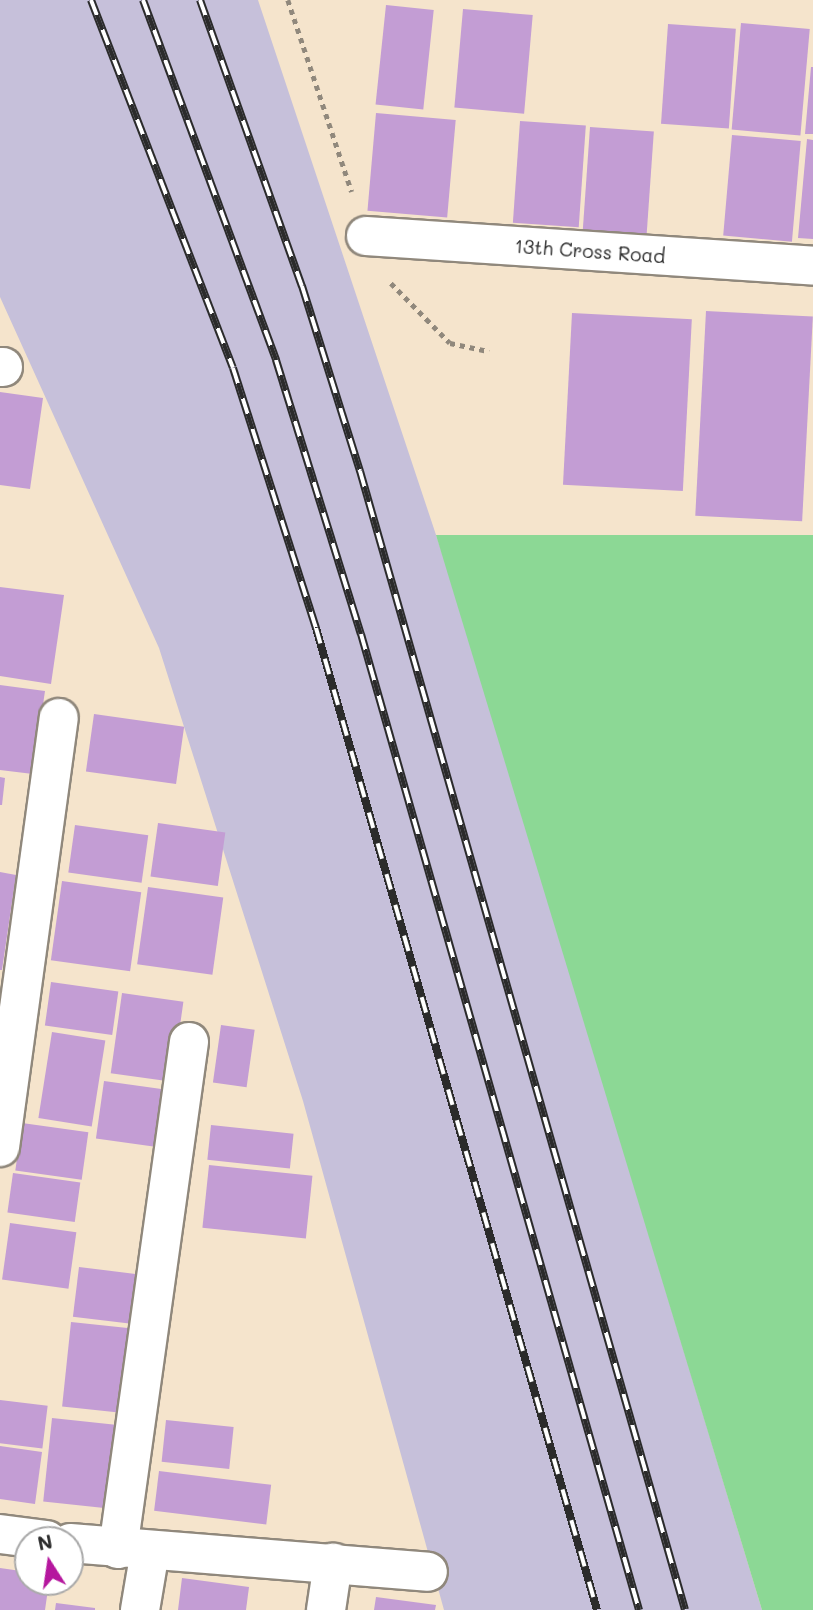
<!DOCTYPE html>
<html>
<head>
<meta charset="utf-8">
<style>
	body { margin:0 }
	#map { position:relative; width:813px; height:1610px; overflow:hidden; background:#f5e4cc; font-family:Mali,sans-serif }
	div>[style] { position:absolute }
	.industrial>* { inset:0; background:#c6c0da }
	.green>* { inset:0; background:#8cd895 }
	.building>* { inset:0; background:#c39dd4; transform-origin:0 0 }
	.path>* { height:4.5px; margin-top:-2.25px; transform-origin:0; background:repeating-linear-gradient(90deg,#90887c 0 5px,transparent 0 10px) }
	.roads { filter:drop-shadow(2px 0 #90887c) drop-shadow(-2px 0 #90887c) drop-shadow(0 2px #90887c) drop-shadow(0 -2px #90887c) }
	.minor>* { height:38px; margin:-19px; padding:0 19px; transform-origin:19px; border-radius:19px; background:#fff }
	.rail>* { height:8px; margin-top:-4px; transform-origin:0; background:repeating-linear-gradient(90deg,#fff 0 16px,#2b2b2b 0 32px); box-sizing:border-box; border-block:2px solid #2b2b2b }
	span { translate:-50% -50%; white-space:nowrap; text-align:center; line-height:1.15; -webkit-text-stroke:5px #fff; paint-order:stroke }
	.street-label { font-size:19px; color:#2b2b2b }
	.north { position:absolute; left:14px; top:1526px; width:70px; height:70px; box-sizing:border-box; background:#fff; border:2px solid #aaa; border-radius:50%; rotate:348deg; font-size:19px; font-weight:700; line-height:28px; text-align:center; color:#2b2b2b }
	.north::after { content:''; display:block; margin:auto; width:24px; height:32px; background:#b5179e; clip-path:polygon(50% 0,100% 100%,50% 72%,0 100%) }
</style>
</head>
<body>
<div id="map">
	<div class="industrial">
		<i style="clip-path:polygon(0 0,258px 0,455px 592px,762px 1610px,444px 1610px,303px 1101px,159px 648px,0 297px)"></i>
	</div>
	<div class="green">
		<i style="clip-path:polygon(436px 535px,813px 535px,813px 1610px,762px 1610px)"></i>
	</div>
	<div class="building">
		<i style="left:386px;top:5px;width:48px;height:100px;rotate:6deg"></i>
		<i style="left:463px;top:9px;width:70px;height:99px;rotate:5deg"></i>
		<i style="left:741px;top:23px;width:69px;height:107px;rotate:5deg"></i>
		<i style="left:668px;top:24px;width:68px;height:100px;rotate:4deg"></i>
		<i style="clip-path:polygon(811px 67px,813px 67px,813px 134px,805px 134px)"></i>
		<i style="left:376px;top:113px;width:80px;height:98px;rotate:5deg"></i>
		<i style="left:520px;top:121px;width:66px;height:102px;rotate:4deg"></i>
		<i style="left:590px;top:127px;width:64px;height:104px;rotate:4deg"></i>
		<i style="left:732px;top:135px;width:69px;height:101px;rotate:5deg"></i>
		<i style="clip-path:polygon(807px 139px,813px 140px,813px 239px,798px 238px)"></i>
		<i style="left:706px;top:311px;width:107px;height:205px;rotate:3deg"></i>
		<i style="left:572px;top:313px;width:120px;height:172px;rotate:3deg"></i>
		<i style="clip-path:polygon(0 392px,43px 398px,30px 489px,0 485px)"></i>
		<i style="clip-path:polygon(0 587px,64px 595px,51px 684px,0 676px)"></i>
		<i style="clip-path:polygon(0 685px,45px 691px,33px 774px,0 770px)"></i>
		<i style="left:94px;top:714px;width:91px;height:58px;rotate:8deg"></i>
		<i style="clip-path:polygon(0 777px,5px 778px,2px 805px,0 805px)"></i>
		<i style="left:158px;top:823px;width:68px;height:54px;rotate:8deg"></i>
		<i style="left:75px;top:825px;width:74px;height:48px;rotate:8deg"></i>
		<i style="clip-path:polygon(0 872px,16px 875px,2px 970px,0 970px)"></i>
		<i style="left:62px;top:881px;width:80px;height:80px;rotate:8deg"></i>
		<i style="left:148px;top:887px;width:76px;height:78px;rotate:8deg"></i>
		<i style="left:51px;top:982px;width:68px;height:44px;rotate:8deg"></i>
		<i style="left:122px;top:993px;width:62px;height:81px;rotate:8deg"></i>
		<i style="left:221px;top:1025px;width:34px;height:58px;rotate:8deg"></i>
		<i style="left:52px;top:1032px;width:54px;height:87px;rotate:9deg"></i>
		<i style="left:104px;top:1081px;width:67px;height:58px;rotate:8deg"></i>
		<i style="left:22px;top:1123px;width:67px;height:48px;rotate:8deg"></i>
		<i style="left:211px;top:1125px;width:83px;height:35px;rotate:6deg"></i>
		<i style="left:209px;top:1165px;width:104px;height:63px;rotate:6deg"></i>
		<i style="left:13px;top:1173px;width:68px;height:40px;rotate:8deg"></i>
		<i style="left:10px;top:1223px;width:67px;height:57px;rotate:8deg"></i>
		<i style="left:79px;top:1267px;width:61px;height:50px;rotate:7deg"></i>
		<i style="left:71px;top:1322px;width:64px;height:85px;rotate:6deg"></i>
		<i style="left:0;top:1400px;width:48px;height:43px;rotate:7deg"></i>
		<i style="left:52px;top:1418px;width:66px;height:84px;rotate:6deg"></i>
		<i style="left:166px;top:1420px;width:68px;height:42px;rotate:6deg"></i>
		<i style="clip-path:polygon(0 1446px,42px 1452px,35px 1504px,0 1499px)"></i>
		<i style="left:159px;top:1471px;width:113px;height:40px;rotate:7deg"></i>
		<i style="clip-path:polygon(0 1568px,28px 1572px,28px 1582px,49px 1582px,45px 1610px,0 1610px)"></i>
		<i style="clip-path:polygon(182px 1578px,249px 1587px,246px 1610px,178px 1610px)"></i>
		<i style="clip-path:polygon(376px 1597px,436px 1605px,435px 1610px,374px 1610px)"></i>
		<i style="clip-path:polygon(56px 1603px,95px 1608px,95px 1610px,55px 1610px)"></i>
	</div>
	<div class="path">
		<i style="left:288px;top:0;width:202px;rotate:71.6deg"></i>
		<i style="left:391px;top:283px;width:84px;rotate:45.5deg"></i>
		<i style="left:450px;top:343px;width:40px;rotate:12deg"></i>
	</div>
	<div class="roads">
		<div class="minor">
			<i style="left:366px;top:236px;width:448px;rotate:3.8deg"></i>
			<i style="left:0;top:367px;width:3px"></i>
			<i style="left:0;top:1147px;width:433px;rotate:-82.2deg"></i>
			<i style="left:0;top:1534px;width:47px;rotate:7.3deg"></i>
			<i style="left:70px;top:1543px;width:359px;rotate:4.6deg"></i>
			<i style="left:118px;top:1549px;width:512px;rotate:-82.03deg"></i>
			<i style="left:140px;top:1610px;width:60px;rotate:-80.4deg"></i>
			<i style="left:326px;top:1610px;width:48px;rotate:-81.5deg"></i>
		</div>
	</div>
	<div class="rail">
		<i style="left:91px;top:0;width:394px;rotate:68.9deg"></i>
		<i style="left:233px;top:368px;width:273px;rotate:72.3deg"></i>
		<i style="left:316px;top:628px;width:1021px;rotate:74.03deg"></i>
		<i style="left:143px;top:0;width:384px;rotate:69.7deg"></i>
		<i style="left:276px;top:360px;width:287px;rotate:72.8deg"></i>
		<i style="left:361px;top:634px;width:1015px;rotate:74.1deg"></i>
		<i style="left:200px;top:0;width:304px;rotate:70.4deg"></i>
		<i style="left:302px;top:286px;width:194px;rotate:72.6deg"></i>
		<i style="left:360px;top:471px;width:1184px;rotate:74.07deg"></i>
	</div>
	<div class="street-label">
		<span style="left:590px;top:251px;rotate:4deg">13th Cross Road</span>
	</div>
	<div class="north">N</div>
</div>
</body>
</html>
